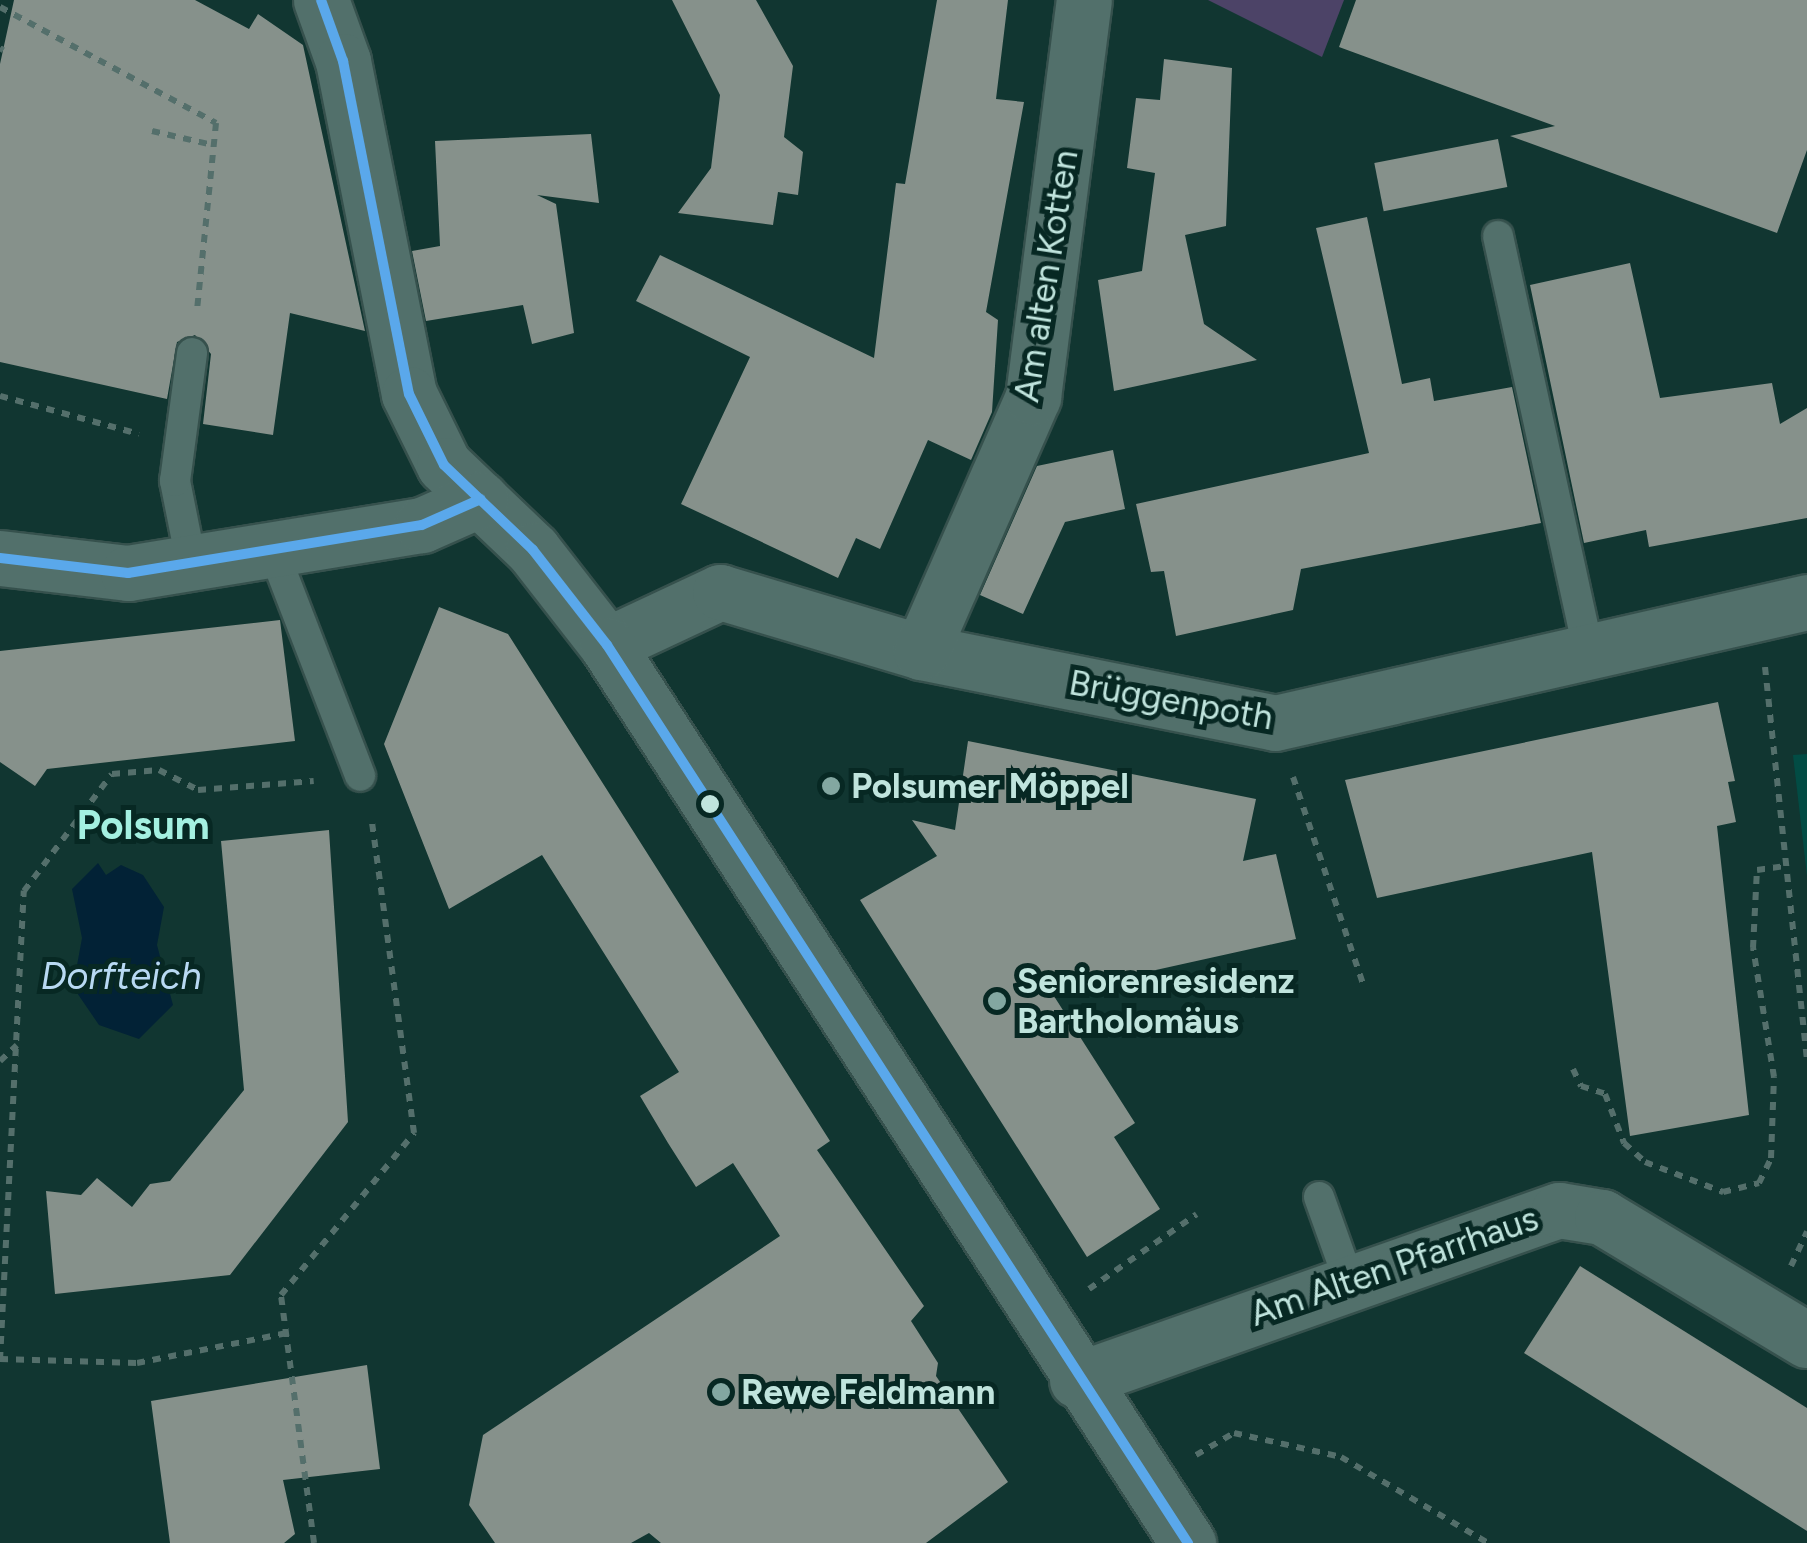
<!DOCTYPE html>
<html>
<head>
<meta charset="utf-8">
<style>
	body { margin:0 }
	#map { position:relative; width:1807px; height:1543px; overflow:hidden; background:#113631; font-family:Figtree,sans-serif }
	div>[style] { position:absolute }
	.built>* { inset:0; background:#024c44 }
	.green>* { inset:0; background:#4c4367 }
	.water>* { inset:0; background:#022236 }
	.building>* { inset:0; background:#86918b; transform-origin:0 0 }
	.path>* { height:6px; margin-top:-3px; transform-origin:0; background:repeating-linear-gradient(90deg,#546f6b 0 8px,transparent 0 16px) }
	.roads { filter:drop-shadow(2px 0 #36514d) drop-shadow(-2px 0 #36514d) drop-shadow(0 2px #36514d) drop-shadow(0 -2px #36514d) }
	.lane>* { height:30px; margin:-15px; padding:0 15px; transform-origin:15px; border-radius:15px; background:#52706b }
	.street>* { height:55px; margin:-27.5px; padding:0 27.5px; transform-origin:27.5px; border-radius:27.5px; background:#52706b }
	.secondary>* { height:55px; margin:-27.5px; padding:0 27.5px; transform-origin:27.5px; border-radius:27.5px; background:#52706b }
	.bus-1>* { height:10px; margin:-5px; padding:0 5px; transform-origin:5px; border-radius:5px; background:#5aa8eb }
	.dots>* { width:28px; height:28px; translate:-50% -50%; box-sizing:border-box; border:5px solid #072823; border-radius:50% }
	span { translate:-50% -50%; white-space:nowrap; text-align:center; line-height:1.15; -webkit-text-stroke:10px #072823; paint-order:stroke }
	.street-label { font-size:35px; color:#c0e4dd }
	.poi-label { font-size:35px; color:#c0e4dd; font-weight:700 }
	.left { translate:0 -50%; text-align:left }
	.water-label { font-size:38px; color:#b8d9f3; font-style:italic }
	.quarter-label { font-size:40px; color:#a4f0e1; font-weight:700 }
</style>
</head>
<body>
<div id="map">
	<div class="built">
		<i style="clip-path:polygon(1807px 754px,1807px 876px,1793px 755px)"></i>
	</div>
	<div class="green">
		<i style="clip-path:polygon(1208px 0,1344px 0,1322px 57px)"></i>
	</div>
	<div class="water">
		<i style="clip-path:polygon(98px 863px,106px 875px,121px 865px,143px 875px,164px 907px,157px 945px,173px 1005px,139px 1039px,99px 1025px,73px 987px,82px 938px,72px 889px)"></i>
	</div>
	<div class="building">
		<i style="clip-path:polygon(14px 0,195px 0,249px 29px,258px 14px,303px 45px,365px 331px,290px 313px,273px 435px,203px 424px,211px 354px,195px 335px,177px 342px,167px 399px,0 362px,0 64px)"></i>
		<i style="clip-path:polygon(672px 0,756px 0,793px 66px,784px 137px,803px 152px,798px 195px,778px 192px,773px 225px,678px 213px,711px 168px,720px 95px)"></i>
		<i style="clip-path:polygon(937px 0,1008px 0,996px 99px,1024px 102px,986px 312px,998px 320px,992px 412px,971px 460px,928px 440px,880px 549px,856px 538px,838px 578px,681px 504px,750px 357px,636px 301px,660px 255px,874px 358px,896px 183px,905px 184px)"></i>
		<i style="clip-path:polygon(1356px 0,1807px 0,1807px 150px,1777px 233px,1510px 136px,1555px 126px,1339px 47px)"></i>
		<i style="clip-path:polygon(1164px 59px,1232px 68px,1226px 226px,1185px 235px,1204px 324px,1257px 360px,1114px 391px,1098px 280px,1142px 271px,1155px 173px,1127px 168px,1136px 98px,1160px 100px)"></i>
		<i style="clip-path:polygon(591px 134px,599px 203px,537px 195px,556px 204px,574px 333px,532px 344px,523px 305px,426px 321px,412px 251px,440px 246px,435px 141px)"></i>
		<i style="left:1498px;top:139px;width:49px;height:126px;rotate:79deg"></i>
		<i style="clip-path:polygon(1367px 217px,1402px 384px,1430px 378px,1434px 401px,1512px 387px,1541px 523px,1301px 569px,1293px 610px,1176px 636px,1164px 571px,1151px 572px,1136px 504px,1369px 453px,1316px 228px)"></i>
		<i style="clip-path:polygon(1630px 263px,1660px 398px,1772px 383px,1780px 424px,1807px 408px,1807px 518px,1649px 547px,1646px 530px,1584px 543px,1530px 285px)"></i>
		<i style="clip-path:polygon(1113px 450px,1125px 509px,1065px 522px,1023px 614px,980px 595px,1037px 466px)"></i>
		<i style="clip-path:polygon(439px 607px,508px 634px,830px 1141px,817px 1150px,924px 1306px,911px 1321px,938px 1363px,936px 1376px,1008px 1482px,926px 1543px,661px 1543px,649px 1533px,631px 1543px,495px 1543px,469px 1505px,483px 1435px,780px 1236px,733px 1163px,696px 1187px,668px 1143px,640px 1096px,679px 1072px,542px 855px,449px 909px,384px 744px)"></i>
		<i style="clip-path:polygon(280px 620px,295px 741px,47px 769px,35px 786px,0 762px,0 651px)"></i>
		<i style="clip-path:polygon(1718px 702px,1735px 781px,1728px 782px,1736px 822px,1717px 826px,1749px 1115px,1630px 1136px,1592px 852px,1377px 898px,1345px 780px)"></i>
		<i style="clip-path:polygon(968px 741px,1256px 799px,1243px 861px,1276px 854px,1296px 939px,1052px 993px,1135px 1123px,1114px 1137px,1160px 1209px,1087px 1257px,860px 900px,937px 856px,912px 820px,955px 830px)"></i>
		<i style="clip-path:polygon(329px 830px,348px 1122px,230px 1275px,55px 1294px,46px 1191px,81px 1195px,97px 1178px,132px 1207px,150px 1184px,170px 1181px,244px 1090px,221px 841px)"></i>
		<i style="clip-path:polygon(1580px 1266px,1807px 1408px,1807px 1531px,1524px 1353px)"></i>
		<i style="clip-path:polygon(367px 1365px,380px 1469px,283px 1480px,295px 1534px,284px 1543px,170px 1543px,151px 1401px)"></i>
	</div>
	<div class="path">
		<i style="left:0;top:7px;width:245px;rotate:28.2deg"></i>
		<i style="left:216px;top:123px;width:189px;rotate:95.8deg"></i>
		<i style="left:0;top:48px;width:4px;rotate:34deg"></i>
		<i style="left:152px;top:131px;width:63px;rotate:12.9deg"></i>
		<i style="left:0;top:396px;width:144px;rotate:15.3deg"></i>
		<i style="left:1765px;top:667px;width:396px;rotate:83.9deg"></i>
		<i style="left:1293px;top:777px;width:222px;rotate:71.3deg"></i>
		<i style="left:0;top:1061px;width:23px;rotate:-43deg"></i>
		<i style="left:1573px;top:1069px;width:19px;rotate:65deg"></i>
		<i style="left:1581px;top:1086px;width:25px;rotate:18deg"></i>
		<i style="left:1605px;top:1094px;width:53px;rotate:68.8deg"></i>
		<i style="left:1624px;top:1143px;width:28px;rotate:42deg"></i>
		<i style="left:1645px;top:1162px;width:84px;rotate:21deg"></i>
		<i style="left:1723px;top:1192px;width:37px;rotate:-14deg"></i>
		<i style="left:1759px;top:1183px;width:28px;rotate:-64deg"></i>
		<i style="left:1771px;top:1158px;width:81px;rotate:-87.9deg"></i>
		<i style="left:1774px;top:1077px;width:131px;rotate:-99.2deg"></i>
		<i style="left:1753px;top:948px;width:78px;rotate:-87.1deg"></i>
		<i style="left:1757px;top:870px;width:28px;rotate:-8deg"></i>
		<i style="left:1791px;top:1266px;width:38px;rotate:-65deg"></i>
		<i style="left:1089px;top:1289px;width:131px;rotate:-34.8deg"></i>
		<i style="left:0;top:1359px;width:137px;rotate:1.7deg"></i>
		<i style="left:137px;top:1363px;width:153px;rotate:-11.3deg"></i>
		<i style="left:0;top:1360px;width:470px;rotate:-87.1deg"></i>
		<i style="left:24px;top:891px;width:146px;rotate:-53.1deg"></i>
		<i style="left:112px;top:774px;width:47px;rotate:-4.9deg"></i>
		<i style="left:159px;top:770px;width:44px;rotate:27.1deg"></i>
		<i style="left:198px;top:790px;width:116px;rotate:-4.4deg"></i>
		<i style="left:1196px;top:1455px;width:44px;rotate:-30.1deg"></i>
		<i style="left:1234px;top:1433px;width:110px;rotate:12.6deg"></i>
		<i style="left:1341px;top:1457px;width:170px;rotate:30.3deg"></i>
		<i style="left:314px;top:1543px;width:250px;rotate:-97.6deg"></i>
		<i style="left:281px;top:1295px;width:210px;rotate:-50.6deg"></i>
		<i style="left:414px;top:1133px;width:319px;rotate:-97.7deg"></i>
	</div>
	<div class="roads">
		<div class="lane">
			<i style="left:1498px;top:236px;width:423px;rotate:77.7deg"></i>
			<i style="left:273px;top:550px;width:242px;rotate:68.9deg"></i>
			<i style="left:191px;top:561px;width:82px;rotate:-101.3deg"></i>
			<i style="left:175px;top:481px;width:129px;rotate:-82.4deg"></i>
			<i style="left:1319px;top:1197px;width:86px;rotate:70.3deg"></i>
		</div>
		<div class="street">
			<i style="left:607px;top:645px;width:125px;rotate:-25.1deg"></i>
			<i style="left:720px;top:592px;width:210px;rotate:16.6deg"></i>
			<i style="left:921px;top:652px;width:361px;rotate:11.3deg"></i>
			<i style="left:1275px;top:723px;width:546px;rotate:-12.81deg"></i>
			<i style="left:921px;top:652px;width:279px;rotate:-66.3deg"></i>
			<i style="left:1033px;top:397px;width:400px;rotate:-82.7deg"></i>
			<i style="left:1077px;top:1380px;width:511px;rotate:-19.43deg"></i>
			<i style="left:1559px;top:1210px;width:44px;rotate:9.2deg"></i>
			<i style="left:1602px;top:1217px;width:239px;rotate:31deg"></i>
		</div>
		<div class="secondary">
			<i style="left:321px;top:0;width:65px;rotate:70.2deg"></i>
			<i style="left:343px;top:61px;width:339px;rotate:78.8deg"></i>
			<i style="left:409px;top:394px;width:79px;rotate:63.8deg"></i>
			<i style="left:444px;top:465px;width:123px;rotate:43.7deg"></i>
			<i style="left:533px;top:550px;width:120px;rotate:52.1deg"></i>
			<i style="left:607px;top:645px;width:1070px;rotate:57.1deg"></i>
			<i style="left:0;top:558px;width:129px;rotate:6.7deg"></i>
			<i style="left:128px;top:573px;width:298px;rotate:-9.3deg"></i>
			<i style="left:422px;top:525px;width:64px;rotate:-23.8deg"></i>
		</div>
	</div>
	<div class="bus-1">
		<i style="left:321px;top:0;width:65px;rotate:70.2deg"></i>
		<i style="left:343px;top:61px;width:339px;rotate:78.8deg"></i>
		<i style="left:409px;top:394px;width:79px;rotate:63.8deg"></i>
		<i style="left:444px;top:465px;width:123px;rotate:43.7deg"></i>
		<i style="left:533px;top:550px;width:120px;rotate:52.1deg"></i>
		<i style="left:607px;top:645px;width:1070px;rotate:57.1deg"></i>
		<i style="left:0;top:558px;width:129px;rotate:6.7deg"></i>
		<i style="left:128px;top:573px;width:298px;rotate:-9.3deg"></i>
		<i style="left:422px;top:525px;width:64px;rotate:-23.8deg"></i>
	</div>
	<div class="dots">
		<i style="left:831px;top:786px;background:#83a7a1"></i>
		<i style="left:710px;top:804px;background:#c0e4dd"></i>
		<i style="left:997px;top:1001px;background:#83a7a1"></i>
		<i style="left:721px;top:1392px;background:#83a7a1"></i>
	</div>
	<div class="street-label">
		<span style="left:1046px;top:276px;rotate:-81deg">Am alten Kotten</span>
		<span style="left:1171px;top:700px;rotate:10deg">Brüggenpoth</span>
		<span style="left:1394px;top:1266px;rotate:-19deg">Am Alten Pfarrhaus</span>
	</div>
	<div class="poi-label">
		<span class="left" style="left:851px;top:786px">Polsumer Möppel</span>
		<span class="left" style="left:1017px;top:1001px">Seniorenresidenz<br>Bartholomäus</span>
		<span class="left" style="left:741px;top:1392px">Rewe Feldmann</span>
	</div>
	<div class="water-label">
		<span style="left:121px;top:977px">Dorfteich</span>
	</div>
	<div class="quarter-label">
		<span style="left:143px;top:825px">Polsum</span>
	</div>
</div>
</body>
</html>
